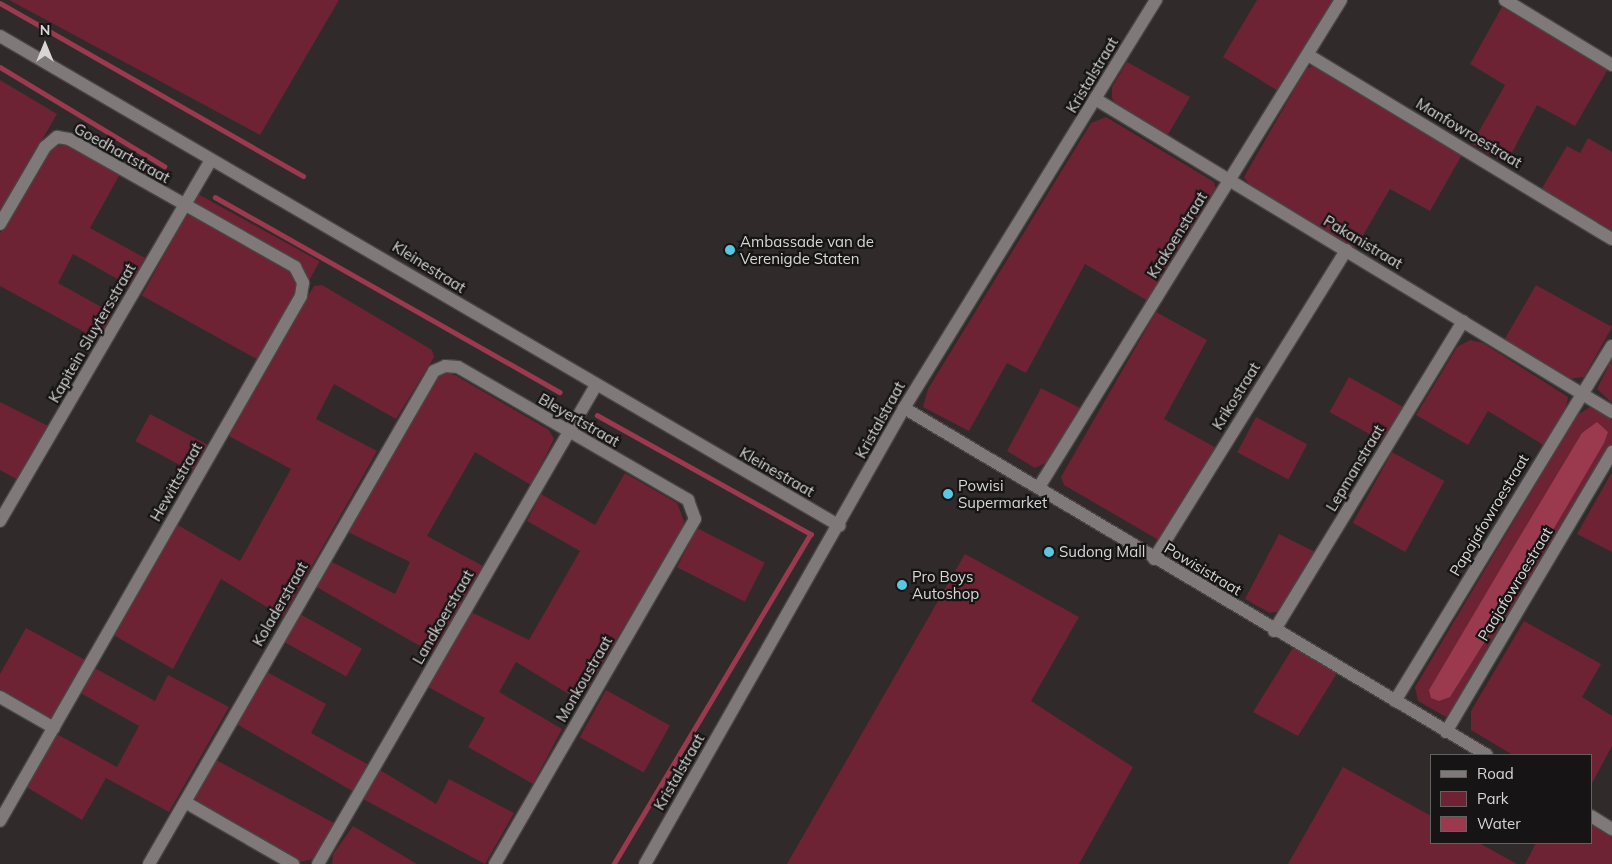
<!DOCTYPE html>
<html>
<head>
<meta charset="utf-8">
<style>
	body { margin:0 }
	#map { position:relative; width:1612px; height:864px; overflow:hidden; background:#302a2b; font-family:Mulish,sans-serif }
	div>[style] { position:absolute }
	.green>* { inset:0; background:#6d2333; transform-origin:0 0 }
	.water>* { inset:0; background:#9b3a4e }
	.stream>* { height:4.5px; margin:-2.25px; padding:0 2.25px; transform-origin:2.25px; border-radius:2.25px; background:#9b3a4e }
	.roads { filter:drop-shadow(1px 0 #4a4545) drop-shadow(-1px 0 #4a4545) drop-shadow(0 1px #4a4545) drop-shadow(0 -1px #4a4545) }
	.minor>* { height:12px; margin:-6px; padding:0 6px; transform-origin:6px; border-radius:6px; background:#7f7979 }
	.dots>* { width:14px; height:14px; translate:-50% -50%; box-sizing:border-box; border:2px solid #161414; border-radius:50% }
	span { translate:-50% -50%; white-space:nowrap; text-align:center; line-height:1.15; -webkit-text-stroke:4.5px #161414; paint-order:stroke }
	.street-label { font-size:15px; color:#d8d5d5 }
	.poi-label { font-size:15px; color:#d8d5d5 }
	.left { translate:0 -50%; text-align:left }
	.legend { position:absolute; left:1430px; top:754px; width:162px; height:90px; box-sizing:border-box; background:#161414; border:1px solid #646161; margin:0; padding:6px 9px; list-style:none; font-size:15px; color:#d8d5d5 }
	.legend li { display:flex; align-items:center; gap:10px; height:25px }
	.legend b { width:25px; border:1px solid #646161 }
	.north { position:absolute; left:20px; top:20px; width:50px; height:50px; -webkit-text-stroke:4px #161414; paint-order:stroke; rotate:0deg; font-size:14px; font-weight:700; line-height:20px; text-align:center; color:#d8d5d5 }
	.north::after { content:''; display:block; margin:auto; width:18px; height:22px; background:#d8d5d5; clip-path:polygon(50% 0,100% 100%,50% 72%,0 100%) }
</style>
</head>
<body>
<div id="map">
	<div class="green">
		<i style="clip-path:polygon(9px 0,339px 0,260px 135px)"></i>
		<i style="clip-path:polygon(1257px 0,1334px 0,1278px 91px,1223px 57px)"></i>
		<i style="clip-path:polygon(1502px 7px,1608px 69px,1575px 126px,1537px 105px,1506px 164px,1472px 144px,1505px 85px,1470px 64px)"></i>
		<i style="clip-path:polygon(1127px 62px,1190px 97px,1167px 136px,1117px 106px,1112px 98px,1112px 87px)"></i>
		<i style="clip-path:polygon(1314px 65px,1463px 153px,1430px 211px,1390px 189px,1355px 249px,1253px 190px,1244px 177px,1306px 69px)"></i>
		<i style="clip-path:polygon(0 80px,57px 114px,0 212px)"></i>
		<i style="clip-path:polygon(1106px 117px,1214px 182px,1216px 190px,1148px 301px,1085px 264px,1026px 373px,1007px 363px,969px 431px,923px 407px,928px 389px,1091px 123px)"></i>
		<i style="clip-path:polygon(1588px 138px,1612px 152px,1612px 231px,1541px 190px,1567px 146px,1580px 153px)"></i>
		<i style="clip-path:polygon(65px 143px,120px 174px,90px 228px,145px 258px,130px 286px,73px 254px,58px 283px,114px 314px,99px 340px,0 286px,0 233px,48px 150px)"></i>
		<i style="left:198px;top:194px;width:139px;height:116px;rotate:29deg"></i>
		<i style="clip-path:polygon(322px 285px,432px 350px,434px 357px,396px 419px,334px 384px,316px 419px,377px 451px,283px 617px,221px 579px,173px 669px,110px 633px,176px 524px,240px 561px,291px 469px,227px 435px,314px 286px)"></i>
		<i style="clip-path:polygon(1536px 285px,1612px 327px,1584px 377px,1567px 379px,1504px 340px)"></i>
		<i style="clip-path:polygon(1156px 312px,1207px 340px,1164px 419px,1220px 450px,1162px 542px,1064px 485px,1061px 477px)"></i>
		<i style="clip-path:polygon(1470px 340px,1483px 343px,1568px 397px,1565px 413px,1545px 446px,1488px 411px,1468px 445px,1416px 415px,1457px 347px)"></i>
		<i style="clip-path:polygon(1612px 359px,1612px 403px,1597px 389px)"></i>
		<i style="clip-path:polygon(442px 372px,455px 375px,549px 430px,554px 439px,531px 485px,475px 452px,427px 536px,483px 566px,434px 654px,313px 585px,328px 560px,395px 594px,410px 562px,346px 531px,428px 383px)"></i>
		<i style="left:1349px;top:377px;width:63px;height:40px;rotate:29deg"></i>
		<i style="clip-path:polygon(1041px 388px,1082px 409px,1052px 460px,1035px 468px,1007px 451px)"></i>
		<i style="clip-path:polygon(0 402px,48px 426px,18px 480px,0 470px)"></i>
		<i style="clip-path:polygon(1592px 406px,1612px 419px,1612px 444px,1459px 709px,1446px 717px,1418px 701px,1415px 687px,1577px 415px)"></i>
		<i style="left:150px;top:414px;width:69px;height:31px;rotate:28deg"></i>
		<i style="left:1256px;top:417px;width:58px;height:40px;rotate:28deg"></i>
		<i style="left:1392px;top:452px;width:60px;height:81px;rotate:29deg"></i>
		<i style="clip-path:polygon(1612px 472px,1612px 552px,1577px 534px)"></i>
		<i style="clip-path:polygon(625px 473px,677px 503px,684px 521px,682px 530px,580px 701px,516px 662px,499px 692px,562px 729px,533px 784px,468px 747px,485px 718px,428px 687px,471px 612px,529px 640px,580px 551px,527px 521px,541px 494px,595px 525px)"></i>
		<i style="left:697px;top:528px;width:76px;height:44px;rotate:27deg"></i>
		<i style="clip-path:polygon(1279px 534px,1319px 554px,1284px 610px,1270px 613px,1245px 599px)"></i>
		<i style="clip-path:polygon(965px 554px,1079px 617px,1031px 701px,1133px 767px,1079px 864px,787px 864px)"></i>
		<i style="left:298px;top:613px;width:73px;height:32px;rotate:29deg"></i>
		<i style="clip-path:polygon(1524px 621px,1601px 664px,1582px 697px,1612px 716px,1612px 746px,1591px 785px,1591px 755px,1513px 755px,1471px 730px,1471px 711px)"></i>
		<i style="clip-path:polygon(26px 628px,89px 662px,58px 715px,47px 719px,0 691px,0 674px)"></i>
		<i style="clip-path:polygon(1294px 646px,1335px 669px,1336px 675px,1298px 736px,1253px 712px)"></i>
		<i style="clip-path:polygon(91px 666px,155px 701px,168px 675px,229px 707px,169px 812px,106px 778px,82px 820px,23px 785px,53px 732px,117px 767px,139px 726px,77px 691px)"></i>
		<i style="clip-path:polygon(265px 671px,326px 704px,311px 733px,369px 765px,354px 792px,235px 723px)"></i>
		<i style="left:606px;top:690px;width:73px;height:54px;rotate:29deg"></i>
		<i style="clip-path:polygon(216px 760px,334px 823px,313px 859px,295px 863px,197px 808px,195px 794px)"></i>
		<i style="clip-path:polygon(1343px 767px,1431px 816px,1431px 843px,1479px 843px,1517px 864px,1288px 864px)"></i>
		<i style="clip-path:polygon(380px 770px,436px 804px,449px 779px,514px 813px,485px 864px,363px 799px)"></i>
		<i style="clip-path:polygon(1591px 821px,1612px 833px,1612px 864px,1525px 864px,1536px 843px,1591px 843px)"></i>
		<i style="clip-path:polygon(353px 826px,417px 864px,332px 864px,333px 854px)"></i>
	</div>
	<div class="water">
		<i style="clip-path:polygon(1597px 422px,1608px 432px,1604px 443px,1526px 576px,1450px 697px,1439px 701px,1431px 698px,1429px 690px,1504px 563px,1582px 433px)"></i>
	</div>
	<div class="stream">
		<i style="left:0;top:3px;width:349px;rotate:29.7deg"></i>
		<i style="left:0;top:67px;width:192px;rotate:31.1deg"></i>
		<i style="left:215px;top:197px;width:396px;rotate:29.5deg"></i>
		<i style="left:597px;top:415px;width:245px;rotate:29.1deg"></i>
		<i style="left:811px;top:534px;width:384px;rotate:120.8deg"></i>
	</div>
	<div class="roads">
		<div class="minor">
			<i style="left:1505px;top:0;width:125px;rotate:31.3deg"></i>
			<i style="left:0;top:36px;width:972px;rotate:30.26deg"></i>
			<i style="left:1308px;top:55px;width:355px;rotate:31.2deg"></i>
			<i style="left:1097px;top:100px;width:602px;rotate:31.21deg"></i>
			<i style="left:0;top:224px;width:89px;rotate:-59.7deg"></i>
			<i style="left:45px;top:147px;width:16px;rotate:-40deg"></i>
			<i style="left:57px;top:137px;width:12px;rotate:9deg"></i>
			<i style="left:69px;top:139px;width:260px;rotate:29.5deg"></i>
			<i style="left:295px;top:267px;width:18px;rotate:63deg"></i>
			<i style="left:303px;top:283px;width:13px;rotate:99deg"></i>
			<i style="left:301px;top:296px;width:605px;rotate:119.83deg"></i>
			<i style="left:904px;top:408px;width:678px;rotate:30.76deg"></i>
			<i style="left:1039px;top:487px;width:573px;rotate:-58.2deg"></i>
			<i style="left:0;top:521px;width:418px;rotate:-59.7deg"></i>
			<i style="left:1154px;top:559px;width:364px;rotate:-58.1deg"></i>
			<i style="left:1274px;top:631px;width:363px;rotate:-58.6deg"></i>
			<i style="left:0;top:697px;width:62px;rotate:29.9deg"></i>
			<i style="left:1395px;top:701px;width:416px;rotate:-58.6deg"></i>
			<i style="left:1446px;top:732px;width:326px;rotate:-59.3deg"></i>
			<i style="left:185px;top:802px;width:125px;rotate:29.9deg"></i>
			<i style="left:1591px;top:816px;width:25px;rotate:32deg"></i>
			<i style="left:149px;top:864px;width:569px;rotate:-59.97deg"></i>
			<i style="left:434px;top:371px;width:12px;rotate:-24deg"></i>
			<i style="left:445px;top:366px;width:13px;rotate:4deg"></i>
			<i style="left:458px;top:367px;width:266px;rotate:30deg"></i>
			<i style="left:688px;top:500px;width:20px;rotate:70deg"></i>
			<i style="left:695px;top:519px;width:399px;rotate:120.1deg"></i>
			<i style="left:318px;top:864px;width:552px;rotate:-59.86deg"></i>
			<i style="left:645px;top:864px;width:524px;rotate:-60.4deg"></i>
			<i style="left:904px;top:408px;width:480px;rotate:-58.3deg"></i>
		</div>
	</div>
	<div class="dots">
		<i style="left:730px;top:250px;background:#58c9e3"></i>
		<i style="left:948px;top:494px;background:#58c9e3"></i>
		<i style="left:1049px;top:552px;background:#58c9e3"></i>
		<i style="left:902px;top:585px;background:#58c9e3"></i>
	</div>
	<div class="street-label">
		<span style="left:1092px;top:75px;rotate:-59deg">Kristalstraat</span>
		<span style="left:1469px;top:133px;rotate:31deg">Manfowroestraat</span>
		<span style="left:122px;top:153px;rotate:29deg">Goedhartstraat</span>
		<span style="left:1177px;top:235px;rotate:-58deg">Krakoenstraat</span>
		<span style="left:1363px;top:242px;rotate:31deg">Pakanistraat</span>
		<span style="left:429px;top:267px;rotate:32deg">Kleinestraat</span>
		<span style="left:92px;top:333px;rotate:-60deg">Kapitein Sluytersstraat</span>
		<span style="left:1236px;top:396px;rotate:-58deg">Krikostraat</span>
		<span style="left:579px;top:420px;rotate:30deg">Bleyertstraat</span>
		<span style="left:880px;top:420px;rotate:-61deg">Kristalstraat</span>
		<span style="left:1355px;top:468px;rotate:-59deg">Lepmanstraat</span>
		<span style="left:777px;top:472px;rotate:30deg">Kleinestraat</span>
		<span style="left:176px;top:482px;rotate:-60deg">Hewittstraat</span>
		<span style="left:1489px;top:515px;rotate:-59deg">Papajafowroestraat</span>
		<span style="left:1203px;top:569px;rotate:31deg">Powisistraat</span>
		<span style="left:1515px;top:584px;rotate:-59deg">Paajafowroestraat</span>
		<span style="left:280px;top:604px;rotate:-60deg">Koladerstraat</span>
		<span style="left:443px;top:617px;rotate:-60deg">Landkoerstraat</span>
		<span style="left:584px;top:679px;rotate:-60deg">Monkoustraat</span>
		<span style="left:679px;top:772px;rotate:-60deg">Kristalstraat</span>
	</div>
	<div class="poi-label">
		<span class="left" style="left:740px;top:250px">Ambassade van de<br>Verenigde Staten</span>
		<span class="left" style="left:958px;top:494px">Powisi<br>Supermarket</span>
		<span class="left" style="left:1059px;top:552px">Sudong Mall</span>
		<span class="left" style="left:912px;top:585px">Pro Boys<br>Autoshop</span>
	</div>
	<ul class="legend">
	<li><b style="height:6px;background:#7f7979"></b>Road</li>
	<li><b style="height:14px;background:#6d2333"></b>Park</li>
	<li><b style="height:14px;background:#9b3a4e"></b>Water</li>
	</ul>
	<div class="north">N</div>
</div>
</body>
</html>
